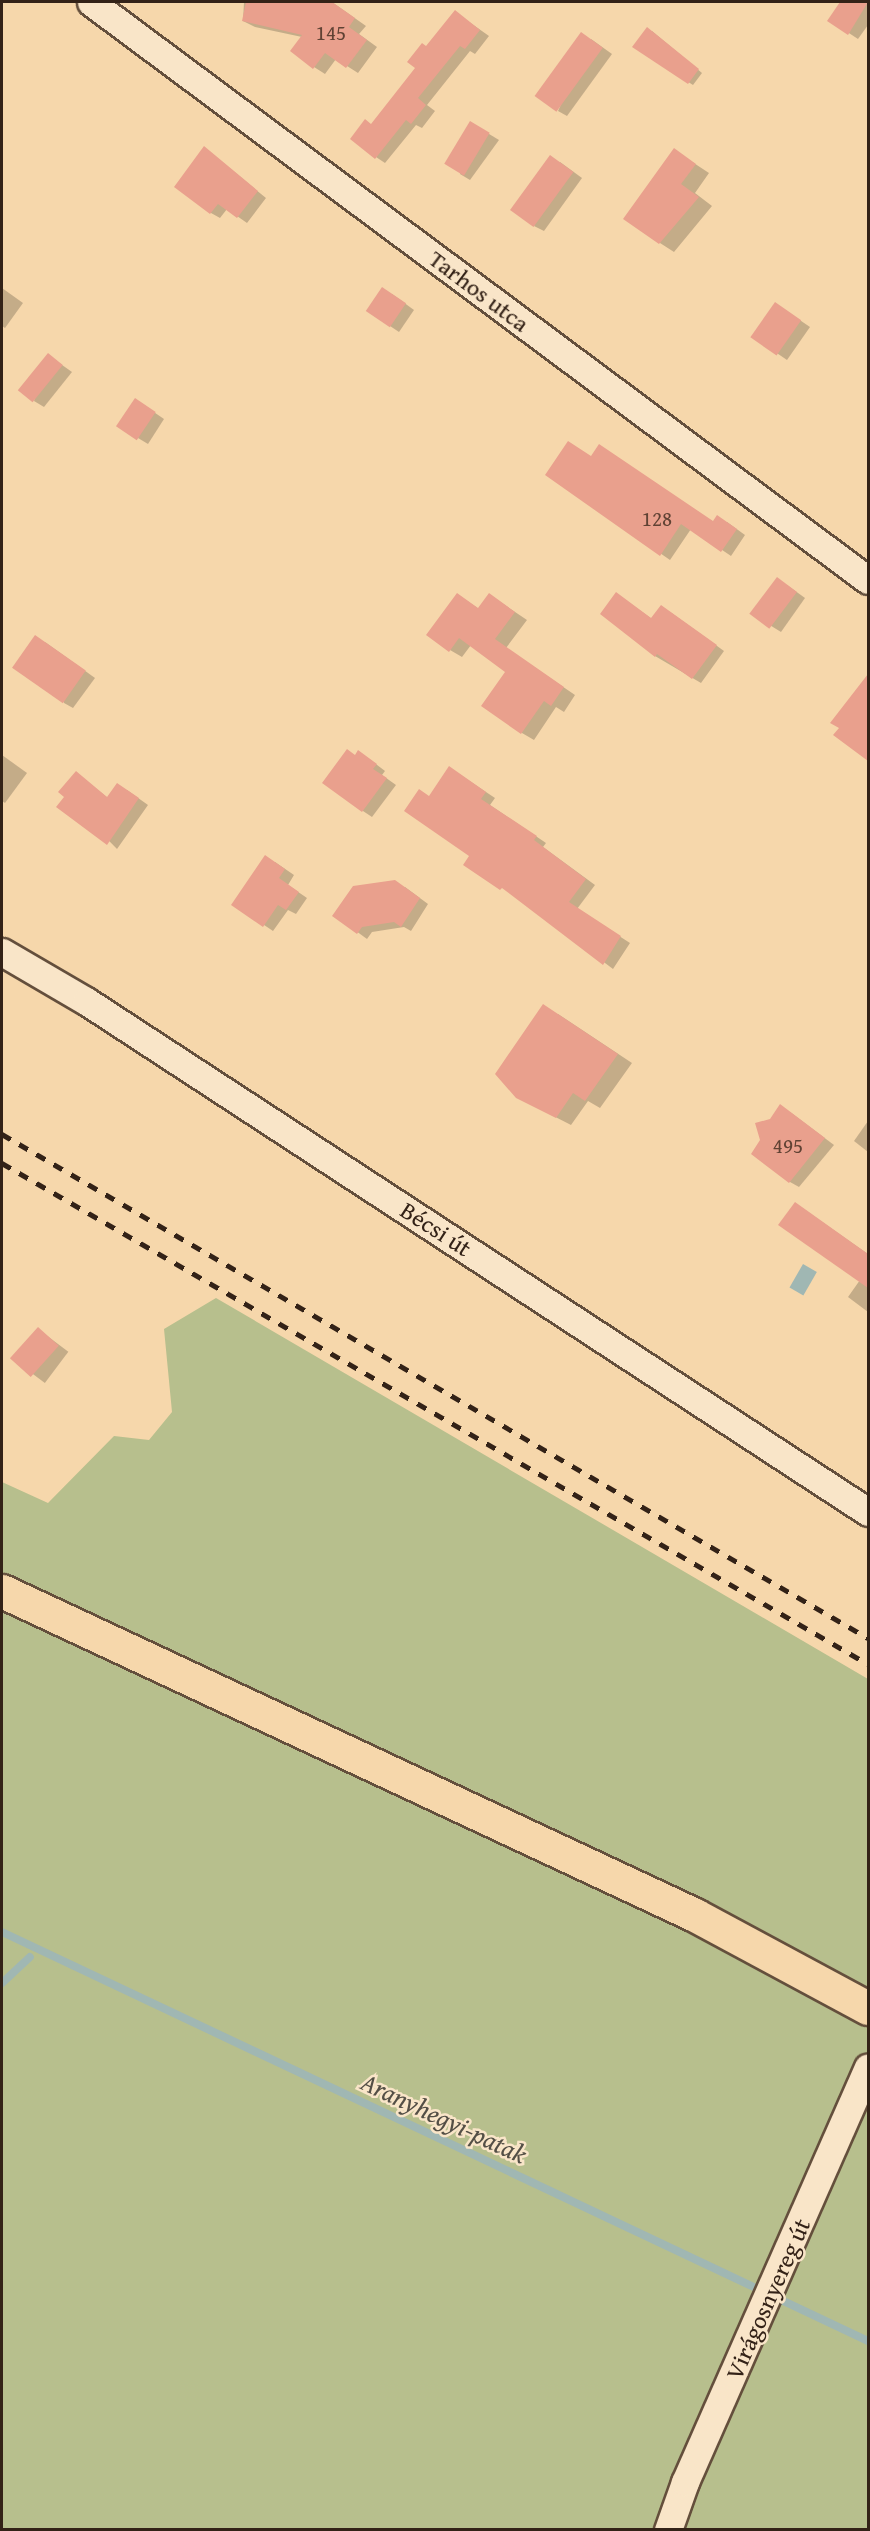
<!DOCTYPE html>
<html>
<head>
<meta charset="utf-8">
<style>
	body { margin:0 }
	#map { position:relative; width:870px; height:2531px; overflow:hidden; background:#f6d7ab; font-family:"Gentium Book Plus",serif }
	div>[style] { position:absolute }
	.green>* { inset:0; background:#b7bf8d }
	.water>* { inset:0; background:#a0b7b3; transform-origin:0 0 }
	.shadow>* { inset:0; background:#0003; transform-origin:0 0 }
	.stream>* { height:8px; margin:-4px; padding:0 4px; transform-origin:4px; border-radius:4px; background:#a0b7b3 }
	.building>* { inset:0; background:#e9a08d; transform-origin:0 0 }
	.roads { filter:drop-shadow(2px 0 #644f3c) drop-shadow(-2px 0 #644f3c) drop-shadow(0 2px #644f3c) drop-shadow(0 -2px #644f3c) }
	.minor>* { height:27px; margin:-13.5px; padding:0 13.5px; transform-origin:13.5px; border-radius:13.5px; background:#f9e5c8 }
	.major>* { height:33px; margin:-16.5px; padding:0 16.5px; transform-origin:16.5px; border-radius:16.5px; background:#f6d7ab }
	.rail>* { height:4.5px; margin-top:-2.25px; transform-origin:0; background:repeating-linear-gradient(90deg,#332217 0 10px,transparent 0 20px) }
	span { translate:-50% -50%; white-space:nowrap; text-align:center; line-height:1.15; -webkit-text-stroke:5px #f9e5c8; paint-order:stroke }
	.number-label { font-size:21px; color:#604234 }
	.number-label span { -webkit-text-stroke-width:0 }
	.street-label { font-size:24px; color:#332217 }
	.water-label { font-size:26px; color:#544f46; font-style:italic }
	.frame { position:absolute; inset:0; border:3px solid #332217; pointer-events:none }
</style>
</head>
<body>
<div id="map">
	<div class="green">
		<i style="clip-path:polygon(216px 1298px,868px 1679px,868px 2529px,2px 2530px,2px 1482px,48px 1503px,114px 1436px,149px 1440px,172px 1412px,164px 1329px)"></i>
	</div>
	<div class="water">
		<i style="left:803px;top:1264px;width:16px;height:27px;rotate:30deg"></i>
	</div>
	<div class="shadow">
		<i style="clip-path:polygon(244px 2px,332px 2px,366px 26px,359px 34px,377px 47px,358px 73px,336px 59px,325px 74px,314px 67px,302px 37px,255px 27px,243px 21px)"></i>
		<i style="clip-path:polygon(842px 2px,868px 2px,868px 25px,858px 39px,829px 20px)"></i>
		<i style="clip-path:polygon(455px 12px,489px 36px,475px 54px,470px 51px,427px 105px,435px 111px,422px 128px,416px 125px,385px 163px,376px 157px,417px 68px)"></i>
		<i style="clip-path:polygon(652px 31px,702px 73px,693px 85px,634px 47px)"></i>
		<i style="clip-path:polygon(591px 39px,612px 54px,567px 116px,558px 111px)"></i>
		<i style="clip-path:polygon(471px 123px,499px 140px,470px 180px,460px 174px)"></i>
		<i style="clip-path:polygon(205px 148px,266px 198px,247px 223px,227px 209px,220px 218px,211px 213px)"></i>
		<i style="clip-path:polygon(674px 150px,709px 173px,695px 193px,712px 206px,674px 252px,660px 243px)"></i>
		<i style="clip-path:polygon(560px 162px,582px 178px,544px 231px,534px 226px)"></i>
		<i style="clip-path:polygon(2px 288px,23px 303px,5px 328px,2px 326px)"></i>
		<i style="clip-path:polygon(392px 294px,414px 310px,399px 332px,390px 326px)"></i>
		<i style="clip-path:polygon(785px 310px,810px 327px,787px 360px,753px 337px)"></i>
		<i style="clip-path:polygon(48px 355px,72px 372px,44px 407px,34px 401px)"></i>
		<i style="clip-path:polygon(145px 406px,164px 419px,148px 444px,138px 438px)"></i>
		<i style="clip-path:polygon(592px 458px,714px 522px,727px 522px,745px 535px,731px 556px,691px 529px,670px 560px,547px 475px)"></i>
		<i style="clip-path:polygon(787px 585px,805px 598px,781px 632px,752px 614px)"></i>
		<i style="clip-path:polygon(617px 594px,652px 619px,670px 612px,724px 651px,701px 683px,655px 656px)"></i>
		<i style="clip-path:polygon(458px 595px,479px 609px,490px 595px,527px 620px,506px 648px,575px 695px,564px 712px,556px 707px,534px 740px,522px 733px,507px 671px,471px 645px,462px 657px,450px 650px)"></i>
		<i style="clip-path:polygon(45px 642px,95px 678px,73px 708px,64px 703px)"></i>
		<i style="clip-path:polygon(868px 676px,868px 760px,836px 735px,841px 728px,832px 722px)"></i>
		<i style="clip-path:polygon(2px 755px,27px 773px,5px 803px,2px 801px)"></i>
		<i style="clip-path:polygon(356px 756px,368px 758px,385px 771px,382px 775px,396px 785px,372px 817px,363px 811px)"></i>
		<i style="clip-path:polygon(76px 773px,108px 798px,127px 790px,148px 805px,117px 849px,66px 797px)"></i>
		<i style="clip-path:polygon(459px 774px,495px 798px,490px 805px,546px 843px,543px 847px,595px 885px,577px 909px,630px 943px,613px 969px,512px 893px,465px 865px,471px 856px,430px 797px)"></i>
		<i style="clip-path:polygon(275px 862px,294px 875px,288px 885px,307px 898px,296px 914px,288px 910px,273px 931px,233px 904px)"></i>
		<i style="clip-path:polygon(405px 887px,428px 904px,411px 931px,404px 927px,372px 932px,367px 939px,334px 915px)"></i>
		<i style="clip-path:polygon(558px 1014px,632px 1063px,600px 1108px,588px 1101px,571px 1125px,532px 1105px)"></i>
		<i style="clip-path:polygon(790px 1112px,834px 1145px,799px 1187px,790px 1182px,771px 1120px)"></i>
		<i style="clip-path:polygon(868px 1121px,868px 1152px,854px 1141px)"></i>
		<i style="clip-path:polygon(795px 1203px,868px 1254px,868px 1312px,848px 1297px,860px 1280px)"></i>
		<i style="left:38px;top:1329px;width:38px;height:39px;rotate:37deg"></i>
	</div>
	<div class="stream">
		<i style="left:2px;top:1932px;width:958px;rotate:25.28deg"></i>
		<i style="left:2px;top:1983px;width:38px;rotate:-43deg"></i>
	</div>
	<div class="building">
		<i style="clip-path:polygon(246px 2px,332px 2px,355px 18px,349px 27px,367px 40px,346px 68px,325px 53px,313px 69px,290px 51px,302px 35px,242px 21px)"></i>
		<i style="clip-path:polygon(840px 2px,868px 2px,848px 35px,827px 21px)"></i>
		<i style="clip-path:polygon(455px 10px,480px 30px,465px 49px,460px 46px,418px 98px,426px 105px,411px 124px,406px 120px,375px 159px,350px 139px,365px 119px,371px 124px,415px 68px,407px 62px,422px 43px,426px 46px)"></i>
		<i style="clip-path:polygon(647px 27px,699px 69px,688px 84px,632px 47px)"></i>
		<i style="left:581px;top:32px;width:27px;height:79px;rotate:36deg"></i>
		<i style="left:470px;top:121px;width:23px;height:50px;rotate:31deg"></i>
		<i style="clip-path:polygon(204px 146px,258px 191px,237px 218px,218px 204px,210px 214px,174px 187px)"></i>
		<i style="clip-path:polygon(674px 148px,696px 164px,681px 184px,699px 197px,659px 244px,623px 219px)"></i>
		<i style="left:550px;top:155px;width:29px;height:68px;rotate:36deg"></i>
		<i style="left:382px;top:287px;width:29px;height:29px;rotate:34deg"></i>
		<i style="left:775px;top:302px;width:32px;height:43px;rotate:35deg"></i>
		<i style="left:48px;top:353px;width:19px;height:48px;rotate:39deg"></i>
		<i style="left:135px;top:398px;width:25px;height:34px;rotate:34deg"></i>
		<i style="clip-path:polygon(568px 441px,591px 456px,599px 444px,713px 521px,717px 515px,737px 529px,721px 552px,681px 524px,660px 556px,545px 475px)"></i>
		<i style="left:777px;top:577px;width:25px;height:46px;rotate:37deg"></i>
		<i style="clip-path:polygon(616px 592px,651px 618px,661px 605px,717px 645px,692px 679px,657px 654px,655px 657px,600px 614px)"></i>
		<i style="clip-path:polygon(457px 593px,478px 608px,489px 593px,515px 612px,495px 639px,564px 687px,551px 706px,544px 701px,521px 734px,481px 706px,505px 672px,459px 638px,449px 652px,426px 635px)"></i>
		<i style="left:35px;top:635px;width:62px;height:40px;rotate:35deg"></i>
		<i style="clip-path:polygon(868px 674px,868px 761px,833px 735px,839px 728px,830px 723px)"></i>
		<i style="clip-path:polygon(347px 749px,355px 755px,358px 750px,377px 764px,373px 769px,387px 778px,362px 812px,322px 783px)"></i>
		<i style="clip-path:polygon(449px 766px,486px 792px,481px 799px,537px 836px,534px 840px,586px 879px,569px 902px,621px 936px,603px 965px,502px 888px,500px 890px,463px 865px,469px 856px,404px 811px,419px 789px,429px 796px)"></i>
		<i style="clip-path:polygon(76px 771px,107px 797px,117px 783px,139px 798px,107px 845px,56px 807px,64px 797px,58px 792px)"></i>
		<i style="clip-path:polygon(265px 855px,285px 869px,279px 878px,299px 892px,286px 910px,278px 905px,263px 927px,231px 905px)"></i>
		<i style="clip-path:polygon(395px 880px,420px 898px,401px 927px,394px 922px,362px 927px,357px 934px,332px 916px,353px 886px)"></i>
		<i style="clip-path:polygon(543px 1004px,618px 1054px,585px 1101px,573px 1093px,556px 1118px,516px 1098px,495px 1074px)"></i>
		<i style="clip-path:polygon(780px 1104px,825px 1138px,789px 1183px,751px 1154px,760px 1140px,755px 1123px,770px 1119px)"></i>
		<i style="clip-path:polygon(795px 1202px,868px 1254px,868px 1288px,778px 1225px)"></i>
		<i style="left:38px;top:1327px;width:28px;height:42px;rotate:42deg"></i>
	</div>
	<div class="roads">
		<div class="minor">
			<i style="left:91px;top:2px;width:968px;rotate:36.65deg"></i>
			<i style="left:2px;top:952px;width:97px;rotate:30.3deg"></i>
			<i style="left:86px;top:1001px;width:934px;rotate:33.16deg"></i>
			<i style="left:668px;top:2530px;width:51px;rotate:-70.5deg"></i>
			<i style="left:685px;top:2482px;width:453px;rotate:-66.2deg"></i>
		</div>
		<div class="major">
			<i style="left:2px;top:1591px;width:765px;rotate:25.06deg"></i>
			<i style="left:695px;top:1915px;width:196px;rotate:28.3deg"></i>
		</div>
	</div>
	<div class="rail">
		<i style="left:2px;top:1134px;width:1002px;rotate:30.2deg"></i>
		<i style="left:2px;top:1163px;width:1000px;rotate:30.05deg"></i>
	</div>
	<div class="number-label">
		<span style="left:331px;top:33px">145</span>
		<span style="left:657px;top:519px">128</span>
		<span style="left:788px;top:1146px">495</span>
	</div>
	<div class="street-label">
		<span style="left:479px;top:291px;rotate:37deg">Tarhos utca</span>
		<span style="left:436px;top:1229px;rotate:33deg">Bécsi út</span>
		<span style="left:768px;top:2299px;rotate:-66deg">Virágosnyereg út</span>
	</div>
	<div class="water-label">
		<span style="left:444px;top:2118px;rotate:25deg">Aranyhegyi-patak</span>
	</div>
	<div class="frame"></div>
</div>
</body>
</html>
